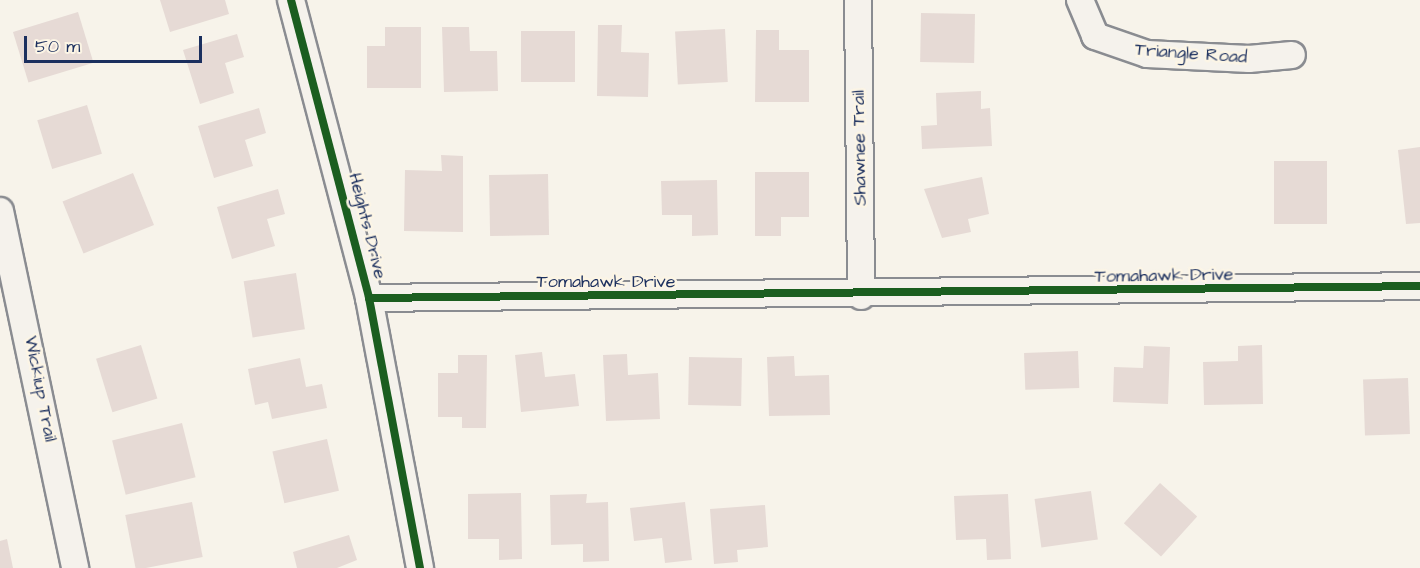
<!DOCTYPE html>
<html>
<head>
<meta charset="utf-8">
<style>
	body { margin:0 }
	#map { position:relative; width:1420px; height:568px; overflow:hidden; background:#f7f3ea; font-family:"Architects Daughter",sans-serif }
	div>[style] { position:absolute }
	.building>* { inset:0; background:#e6dad5; transform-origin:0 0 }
	.roads { filter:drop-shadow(2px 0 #8a8c91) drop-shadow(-2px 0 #8a8c91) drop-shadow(0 2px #8a8c91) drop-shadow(0 -2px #8a8c91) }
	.minor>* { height:26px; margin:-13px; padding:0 13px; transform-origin:13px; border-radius:13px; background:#f5f2ec }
	.cycleway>* { height:8px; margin:-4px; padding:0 4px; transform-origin:4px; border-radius:4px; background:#1b5e20 }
	span { translate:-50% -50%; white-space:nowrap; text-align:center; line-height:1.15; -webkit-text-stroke:5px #fcf5e5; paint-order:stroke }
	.street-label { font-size:18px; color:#1b2f5e }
	.scale { position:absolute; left:24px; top:36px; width:178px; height:27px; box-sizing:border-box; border:3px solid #1b2f5e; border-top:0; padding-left:8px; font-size:18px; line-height:21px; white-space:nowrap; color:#1b2f5e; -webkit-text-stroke:4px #fcf5e5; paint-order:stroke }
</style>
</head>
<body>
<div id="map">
	<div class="building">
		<i style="clip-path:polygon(160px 0,225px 0,229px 14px,170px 32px)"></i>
		<i style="left:78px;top:12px;width:53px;height:68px;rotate:73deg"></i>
		<i style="left:921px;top:13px;width:54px;height:49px;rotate:1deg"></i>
		<i style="clip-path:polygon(598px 25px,622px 25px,621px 52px,649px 53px,648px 97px,597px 96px)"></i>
		<i style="clip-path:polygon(385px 27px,421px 27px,421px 88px,367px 88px,367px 46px,385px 46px)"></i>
		<i style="clip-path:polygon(442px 27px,469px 27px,470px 51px,497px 51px,498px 91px,444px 92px)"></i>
		<i style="left:725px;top:29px;width:53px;height:50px;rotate:87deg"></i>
		<i style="clip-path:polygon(756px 30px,779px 30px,779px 50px,809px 50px,809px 102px,755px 102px)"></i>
		<i style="left:521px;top:31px;width:54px;height:51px"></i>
		<i style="clip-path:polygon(237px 34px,244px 57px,225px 63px,234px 93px,200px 104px,183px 50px)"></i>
		<i style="clip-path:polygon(981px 91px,981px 109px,990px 108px,992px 146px,922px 149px,921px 126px,937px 125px,936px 93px)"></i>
		<i style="left:87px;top:105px;width:51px;height:52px;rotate:73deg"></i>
		<i style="clip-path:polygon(259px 108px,266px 133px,245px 140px,253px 166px,214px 178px,198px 126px)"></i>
		<i style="clip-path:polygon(1420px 147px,1420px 223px,1406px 224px,1398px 150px)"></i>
		<i style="clip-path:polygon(441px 155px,463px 156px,463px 232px,404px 231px,405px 170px,442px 171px)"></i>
		<i style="left:1274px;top:161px;width:53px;height:63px"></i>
		<i style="clip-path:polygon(755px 172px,809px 172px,809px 217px,781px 217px,781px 236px,755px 236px)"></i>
		<i style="left:133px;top:173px;width:56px;height:76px;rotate:68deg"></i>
		<i style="left:548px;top:174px;width:61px;height:59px;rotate:89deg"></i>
		<i style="clip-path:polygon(982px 177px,989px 214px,968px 219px,971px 232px,942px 238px,924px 189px)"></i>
		<i style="clip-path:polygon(717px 180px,718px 235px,692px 236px,692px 215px,662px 215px,661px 181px)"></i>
		<i style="clip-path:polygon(278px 189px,285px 214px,267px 219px,275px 246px,232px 259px,217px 207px)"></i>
		<i style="left:296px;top:273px;width:57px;height:53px;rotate:81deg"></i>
		<i style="left:141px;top:345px;width:56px;height:47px;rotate:73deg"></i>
		<i style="clip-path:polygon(1262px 345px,1263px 404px,1204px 405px,1203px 362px,1238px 361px,1238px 346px)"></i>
		<i style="clip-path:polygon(1144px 346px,1170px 347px,1168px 404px,1113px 402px,1114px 367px,1143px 368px)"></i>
		<i style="left:1078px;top:351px;width:37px;height:54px;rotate:88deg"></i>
		<i style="clip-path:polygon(542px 352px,545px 377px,575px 374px,579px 406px,521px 412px,515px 355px)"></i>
		<i style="clip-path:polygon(627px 354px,628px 375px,658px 373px,660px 419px,606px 421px,603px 355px)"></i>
		<i style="clip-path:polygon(458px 355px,487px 355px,486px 428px,462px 428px,462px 417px,438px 417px,438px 373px,458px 373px)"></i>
		<i style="clip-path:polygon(794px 356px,795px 376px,829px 375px,830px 415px,769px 416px,767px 357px)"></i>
		<i style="left:689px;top:357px;width:53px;height:48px;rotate:1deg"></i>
		<i style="clip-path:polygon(300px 358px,306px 387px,322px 384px,327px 408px,272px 419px,268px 402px,255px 405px,248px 369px)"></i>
		<i style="left:1408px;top:378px;width:56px;height:45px;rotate:88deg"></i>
		<i style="left:182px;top:423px;width:56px;height:72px;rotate:76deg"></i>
		<i style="left:327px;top:439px;width:53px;height:56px;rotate:77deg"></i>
		<i style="left:1160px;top:483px;width:50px;height:54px;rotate:42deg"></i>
		<i style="left:1091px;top:491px;width:49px;height:57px;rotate:82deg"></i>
		<i style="clip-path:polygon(521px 493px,522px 559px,499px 560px,499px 539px,468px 539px,468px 494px)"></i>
		<i style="clip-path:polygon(587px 494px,586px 503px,608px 502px,609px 561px,583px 562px,583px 544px,551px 545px,550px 495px)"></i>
		<i style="clip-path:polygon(1008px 494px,1011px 559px,987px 560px,986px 539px,956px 540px,954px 496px)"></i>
		<i style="left:192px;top:502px;width:56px;height:68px;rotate:79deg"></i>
		<i style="clip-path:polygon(685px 502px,692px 560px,665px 563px,662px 538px,634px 541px,630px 508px)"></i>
		<i style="clip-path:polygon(765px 505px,768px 547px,737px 550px,738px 562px,714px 564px,710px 509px)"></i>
		<i style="clip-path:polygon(349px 535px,357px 560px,337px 568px,297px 568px,293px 552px)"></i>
		<i style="clip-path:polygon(7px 539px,13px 568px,0 568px,0 541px)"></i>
	</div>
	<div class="roads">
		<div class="minor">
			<i style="left:291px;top:0;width:308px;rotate:75.3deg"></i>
			<i style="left:369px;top:298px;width:275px;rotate:79.3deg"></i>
			<i style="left:858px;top:0;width:296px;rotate:89.4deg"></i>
			<i style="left:1080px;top:0;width:39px;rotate:67deg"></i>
			<i style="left:1095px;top:36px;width:55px;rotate:19.1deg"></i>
			<i style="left:1147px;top:54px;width:102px;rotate:2.8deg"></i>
			<i style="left:1249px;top:59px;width:43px;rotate:-5.3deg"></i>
			<i style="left:0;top:211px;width:365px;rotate:78.1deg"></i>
			<i style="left:369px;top:298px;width:1051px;rotate:-0.65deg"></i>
		</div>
	</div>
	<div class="cycleway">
		<i style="left:291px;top:0;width:308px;rotate:75.3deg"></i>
		<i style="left:369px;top:298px;width:275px;rotate:79.3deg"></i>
		<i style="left:369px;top:298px;width:1051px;rotate:-0.65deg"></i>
	</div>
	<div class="street-label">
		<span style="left:1191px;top:54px;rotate:4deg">Triangle Road</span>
		<span style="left:860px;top:148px;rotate:-91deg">Shawnee Trail</span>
		<span style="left:367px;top:226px;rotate:76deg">Heights Drive</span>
		<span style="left:1164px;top:276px;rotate:-1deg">Tomahawk Drive</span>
		<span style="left:606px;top:282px">Tomahawk Drive</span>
		<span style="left:40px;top:389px;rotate:79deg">Wickiup Trail</span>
	</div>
	<div class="scale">50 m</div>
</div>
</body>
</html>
